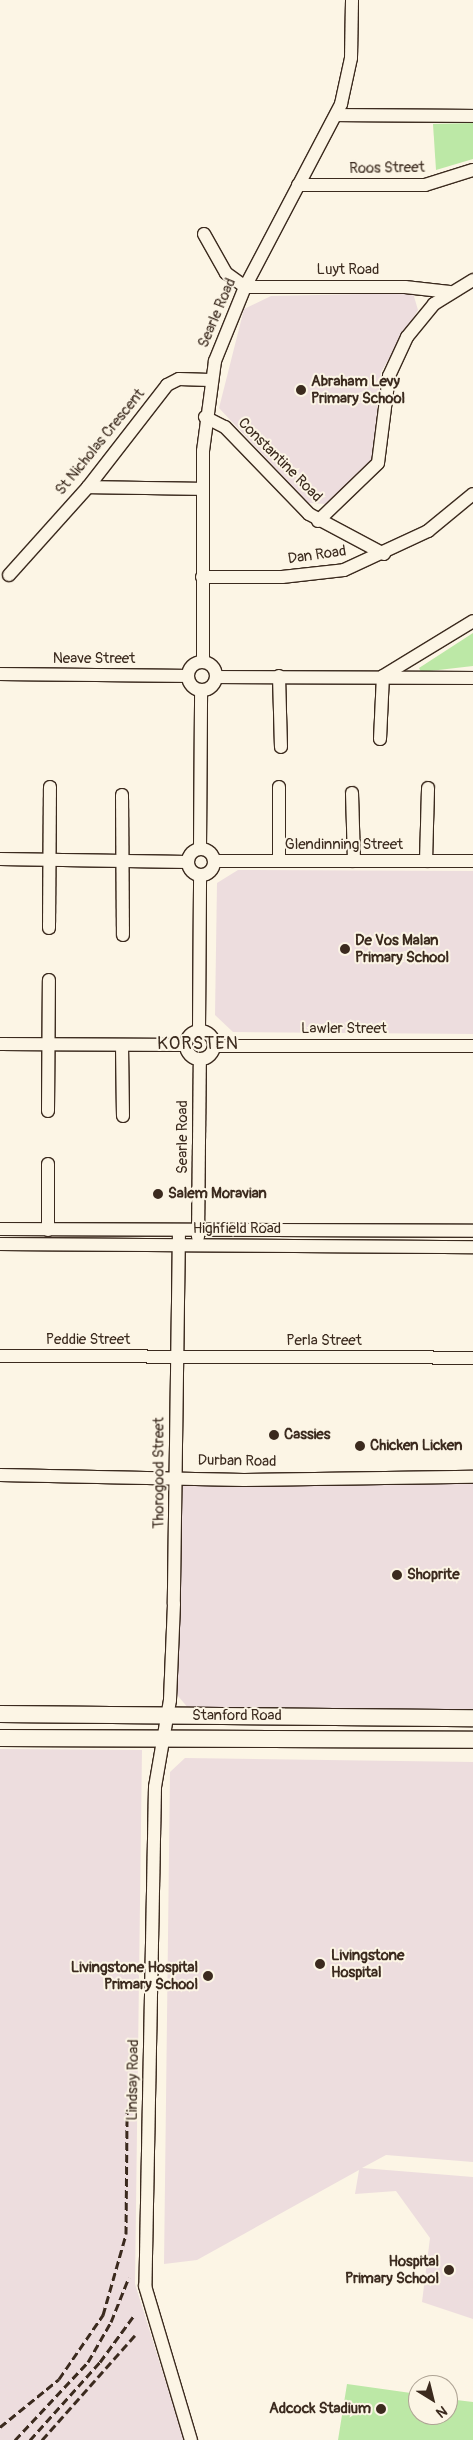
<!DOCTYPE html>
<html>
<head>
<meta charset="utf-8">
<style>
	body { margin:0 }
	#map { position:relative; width:473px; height:2440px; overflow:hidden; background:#fcf5e5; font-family:Pangolin,sans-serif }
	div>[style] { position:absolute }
	.built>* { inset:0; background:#edddde }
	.green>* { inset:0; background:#bce8a6 }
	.roads { filter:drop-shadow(1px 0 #3b2a1e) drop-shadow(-1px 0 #3b2a1e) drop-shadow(0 1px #3b2a1e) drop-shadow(0 -1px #3b2a1e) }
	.minor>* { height:12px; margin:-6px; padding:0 6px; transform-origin:6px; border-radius:6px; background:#fcf5e5 }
	.minor>.ring { margin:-6px; padding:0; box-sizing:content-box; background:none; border:12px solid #fcf5e5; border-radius:50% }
	.major>* { height:16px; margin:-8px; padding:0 8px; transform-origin:8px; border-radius:8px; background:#fcf5e5 }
	.rail>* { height:3px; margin-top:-1.5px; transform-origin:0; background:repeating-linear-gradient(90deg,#3b2a1e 0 8px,transparent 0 12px) }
	.dots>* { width:14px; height:14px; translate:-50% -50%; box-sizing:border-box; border:2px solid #fcf5e5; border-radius:50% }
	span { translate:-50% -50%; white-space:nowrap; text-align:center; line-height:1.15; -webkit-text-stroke:4px #fcf5e5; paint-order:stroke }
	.street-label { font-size:15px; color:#3b2a1e }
	.poi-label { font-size:15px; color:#3b2a1e; font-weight:700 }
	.left { translate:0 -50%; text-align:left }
	.right { translate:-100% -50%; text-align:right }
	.quarter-label { font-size:18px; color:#3b2a1e; letter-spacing:1px }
	.north { position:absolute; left:408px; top:2375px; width:50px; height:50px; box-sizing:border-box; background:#fcf5e5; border:1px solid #afa495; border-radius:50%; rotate:144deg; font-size:14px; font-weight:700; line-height:20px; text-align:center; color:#3b2a1e }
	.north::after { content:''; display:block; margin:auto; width:18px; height:22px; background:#3b2a1e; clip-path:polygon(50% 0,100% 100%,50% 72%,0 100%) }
</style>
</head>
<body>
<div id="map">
	<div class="built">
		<i style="clip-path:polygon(413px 293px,418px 310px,381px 372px,372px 461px,326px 504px,308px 503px,219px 408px,244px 309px,271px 296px)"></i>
		<i style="clip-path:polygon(238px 870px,473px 871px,473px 1034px,233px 1032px,215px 1015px,217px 883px)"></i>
		<i style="clip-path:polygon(181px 1483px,473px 1484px,473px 1709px,189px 1709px,178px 1696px,176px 1685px)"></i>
		<i style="clip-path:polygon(0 1749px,142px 1750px,135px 2284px,184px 2440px,0 2440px)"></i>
		<i style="clip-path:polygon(185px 1758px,473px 1762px,473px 2162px,386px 2155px,362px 2168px,473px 2177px,473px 2319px,422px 2302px,430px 2238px,396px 2191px,355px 2194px,359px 2170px,197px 2260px,164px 2264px,170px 1772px)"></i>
	</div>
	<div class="green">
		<i style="clip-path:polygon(473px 123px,473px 159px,436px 170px,433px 124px)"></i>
		<i style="clip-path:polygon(473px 633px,473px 666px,421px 672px,419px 668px)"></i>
		<i style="clip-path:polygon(347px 2384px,418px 2394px,418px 2415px,448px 2415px,448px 2399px,473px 2402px,473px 2440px,338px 2440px)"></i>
	</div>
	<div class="roads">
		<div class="minor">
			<i style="left:336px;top:115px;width:137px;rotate:0.4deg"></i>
			<i style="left:298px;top:185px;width:127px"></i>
			<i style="left:425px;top:185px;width:50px;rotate:-17.4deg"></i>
			<i style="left:204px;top:234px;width:45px;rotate:60.6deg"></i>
			<i style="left:226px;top:273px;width:24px;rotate:36deg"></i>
			<i style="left:245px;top:287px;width:160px"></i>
			<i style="left:405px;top:287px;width:45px;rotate:6.3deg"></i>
			<i style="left:205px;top:417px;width:22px;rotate:27deg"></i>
			<i style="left:225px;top:427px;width:121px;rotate:46deg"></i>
			<i style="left:309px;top:514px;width:85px;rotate:28.1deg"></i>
			<i style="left:88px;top:487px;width:115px;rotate:1deg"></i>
			<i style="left:318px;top:521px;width:83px;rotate:-44deg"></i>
			<i style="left:378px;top:463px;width:88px;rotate:-82.8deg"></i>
			<i style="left:389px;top:376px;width:43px;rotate:-65.2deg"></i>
			<i style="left:407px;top:337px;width:43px;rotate:-50.7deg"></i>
			<i style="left:434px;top:304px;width:46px;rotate:-31.6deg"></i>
			<i style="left:9px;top:575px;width:118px;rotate:-48.1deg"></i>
			<i style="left:88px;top:487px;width:129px;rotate:-52.2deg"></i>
			<i style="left:167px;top:385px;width:13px;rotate:-27deg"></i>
			<i style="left:179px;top:379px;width:31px;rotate:2deg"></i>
			<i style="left:202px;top:577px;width:80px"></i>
			<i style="left:282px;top:577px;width:62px;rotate:-6.4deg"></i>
			<i style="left:344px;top:570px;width:93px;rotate:-24.9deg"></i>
			<i style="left:428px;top:531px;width:58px;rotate:-39.4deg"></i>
			<i class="ring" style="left:188px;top:662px;width:16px;height:16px"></i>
			<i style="left:203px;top:662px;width:211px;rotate:-90deg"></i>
			<i style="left:203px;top:451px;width:91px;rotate:-82.4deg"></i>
			<i style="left:215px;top:361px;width:80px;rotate:-67.9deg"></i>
			<i style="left:245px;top:287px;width:207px;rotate:-62.3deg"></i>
			<i style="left:341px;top:104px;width:47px;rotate:-77.7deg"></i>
			<i style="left:351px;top:58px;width:58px;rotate:-89deg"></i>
			<i style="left:0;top:674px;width:187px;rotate:0.6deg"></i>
			<i style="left:279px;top:676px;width:71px;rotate:88.4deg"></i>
			<i style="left:216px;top:677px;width:257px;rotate:0.2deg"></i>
			<i style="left:380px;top:739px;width:63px;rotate:-87.3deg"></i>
			<i style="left:383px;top:676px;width:105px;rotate:-31.4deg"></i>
			<i style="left:279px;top:787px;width:74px;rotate:90deg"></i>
			<i style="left:352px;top:793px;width:68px;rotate:88.3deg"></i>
			<i style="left:122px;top:795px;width:140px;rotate:89.6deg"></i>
			<i style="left:200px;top:848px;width:158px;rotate:-89.6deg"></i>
			<i class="ring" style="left:188px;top:849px;width:14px;height:14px"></i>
			<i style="left:0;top:859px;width:188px;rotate:0.9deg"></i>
			<i style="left:215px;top:861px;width:258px"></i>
			<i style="left:426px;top:861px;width:73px;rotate:-88.4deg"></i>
			<i style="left:49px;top:928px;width:141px;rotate:-89.6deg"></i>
			<i style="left:199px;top:1030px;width:155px;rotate:-89.6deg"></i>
			<i class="ring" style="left:186px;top:1031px;width:16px;height:16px"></i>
			<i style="left:0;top:1044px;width:186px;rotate:0.3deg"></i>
			<i style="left:122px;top:1045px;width:71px;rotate:89.2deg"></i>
			<i style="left:214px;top:1046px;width:259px"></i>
			<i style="left:48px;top:1111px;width:131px;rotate:-89.6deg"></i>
			<i style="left:48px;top:1164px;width:66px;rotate:90deg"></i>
			<i style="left:0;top:1229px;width:473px;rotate:0.2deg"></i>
			<i style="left:179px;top:1230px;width:374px;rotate:90.8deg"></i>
			<i style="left:174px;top:1604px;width:96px;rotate:92.4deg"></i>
			<i style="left:170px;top:1700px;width:88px;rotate:99.8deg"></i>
			<i style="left:155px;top:1787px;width:499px;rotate:91.1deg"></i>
			<i style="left:145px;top:2286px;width:161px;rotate:73.4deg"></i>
			<i style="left:198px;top:1237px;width:178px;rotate:-89.4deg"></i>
			<i style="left:0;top:1244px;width:473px;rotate:0.4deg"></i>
			<i style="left:0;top:1356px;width:473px;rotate:0.2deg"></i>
			<i style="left:0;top:1475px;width:244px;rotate:1.2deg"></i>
			<i style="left:244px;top:1480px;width:229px;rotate:-0.8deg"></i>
		</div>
		<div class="major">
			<i style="left:0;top:1714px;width:473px;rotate:0.5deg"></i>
			<i style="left:0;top:1738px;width:473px;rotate:0.2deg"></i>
		</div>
	</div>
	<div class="rail">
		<i style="left:0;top:2427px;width:76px;rotate:-39.1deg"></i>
		<i style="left:59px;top:2379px;width:78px;rotate:-55.5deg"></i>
		<i style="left:103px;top:2315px;width:84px;rotate:-74.1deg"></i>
		<i style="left:126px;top:2234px;width:125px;rotate:-89.5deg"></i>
		<i style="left:15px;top:2440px;width:107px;rotate:-46.9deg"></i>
		<i style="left:88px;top:2362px;width:46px;rotate:-60.1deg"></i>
		<i style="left:111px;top:2322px;width:48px;rotate:-68.2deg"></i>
		<i style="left:30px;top:2440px;width:105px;rotate:-48.1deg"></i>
		<i style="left:100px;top:2362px;width:59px;rotate:-53.9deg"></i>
		<i style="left:42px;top:2440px;width:142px;rotate:-48.4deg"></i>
	</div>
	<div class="dots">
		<i style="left:301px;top:390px;background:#3b2a1e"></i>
		<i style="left:345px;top:949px;background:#3b2a1e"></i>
		<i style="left:158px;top:1194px;background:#3b2a1e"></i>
		<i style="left:274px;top:1435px;background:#3b2a1e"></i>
		<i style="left:360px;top:1446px;background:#3b2a1e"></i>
		<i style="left:397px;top:1575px;background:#3b2a1e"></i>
		<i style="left:320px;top:1964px;background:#3b2a1e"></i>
		<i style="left:208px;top:1976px;background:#3b2a1e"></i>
		<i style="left:449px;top:2270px;background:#3b2a1e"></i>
		<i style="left:381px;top:2409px;background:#3b2a1e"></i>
	</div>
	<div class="street-label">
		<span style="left:387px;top:168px;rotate:-1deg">Roos Street</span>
		<span style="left:348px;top:270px">Luyt Road</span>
		<span style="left:217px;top:313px;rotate:-67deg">Searle Road</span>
		<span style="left:100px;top:442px;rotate:-51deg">St Nicholas Crescent</span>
		<span style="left:280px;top:460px;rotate:45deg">Constantine Road</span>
		<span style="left:317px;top:555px;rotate:-8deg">Dan Road</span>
		<span style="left:94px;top:659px">Neave Street</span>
		<span style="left:344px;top:845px">Glendinning Street</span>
		<span style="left:344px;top:1029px">Lawler Street</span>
		<span style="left:183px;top:1137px;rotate:-90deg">Searle Road</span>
		<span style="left:237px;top:1229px">Highfield Road</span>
		<span style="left:88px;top:1340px">Peddie Street</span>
		<span style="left:324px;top:1341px">Perla Street</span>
		<span style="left:237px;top:1461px;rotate:1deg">Durban Road</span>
		<span style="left:159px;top:1473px;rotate:-90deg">Thorogood Street</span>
		<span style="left:237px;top:1716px">Stanford Road</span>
		<span style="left:133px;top:2080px;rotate:-89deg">Lindsay Road</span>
	</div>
	<div class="poi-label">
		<span class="left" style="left:311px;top:390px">Abraham Levy<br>Primary School</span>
		<span class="left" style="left:355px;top:949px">De Vos Malan<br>Primary School</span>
		<span class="left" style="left:168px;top:1194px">Salem Moravian</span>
		<span class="left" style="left:284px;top:1435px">Cassies</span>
		<span class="left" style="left:370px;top:1446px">Chicken Licken</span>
		<span class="left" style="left:407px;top:1575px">Shoprite</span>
		<span class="left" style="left:331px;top:1964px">Livingstone<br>Hospital</span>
		<span class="right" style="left:198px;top:1976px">Livingstone Hospital<br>Primary School</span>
		<span class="right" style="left:439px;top:2270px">Hospital<br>Primary School</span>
		<span class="right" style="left:371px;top:2409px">Adcock Stadium</span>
	</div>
	<div class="quarter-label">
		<span style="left:198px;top:1044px">KORSTEN</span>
	</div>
	<div class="north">N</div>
</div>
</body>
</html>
